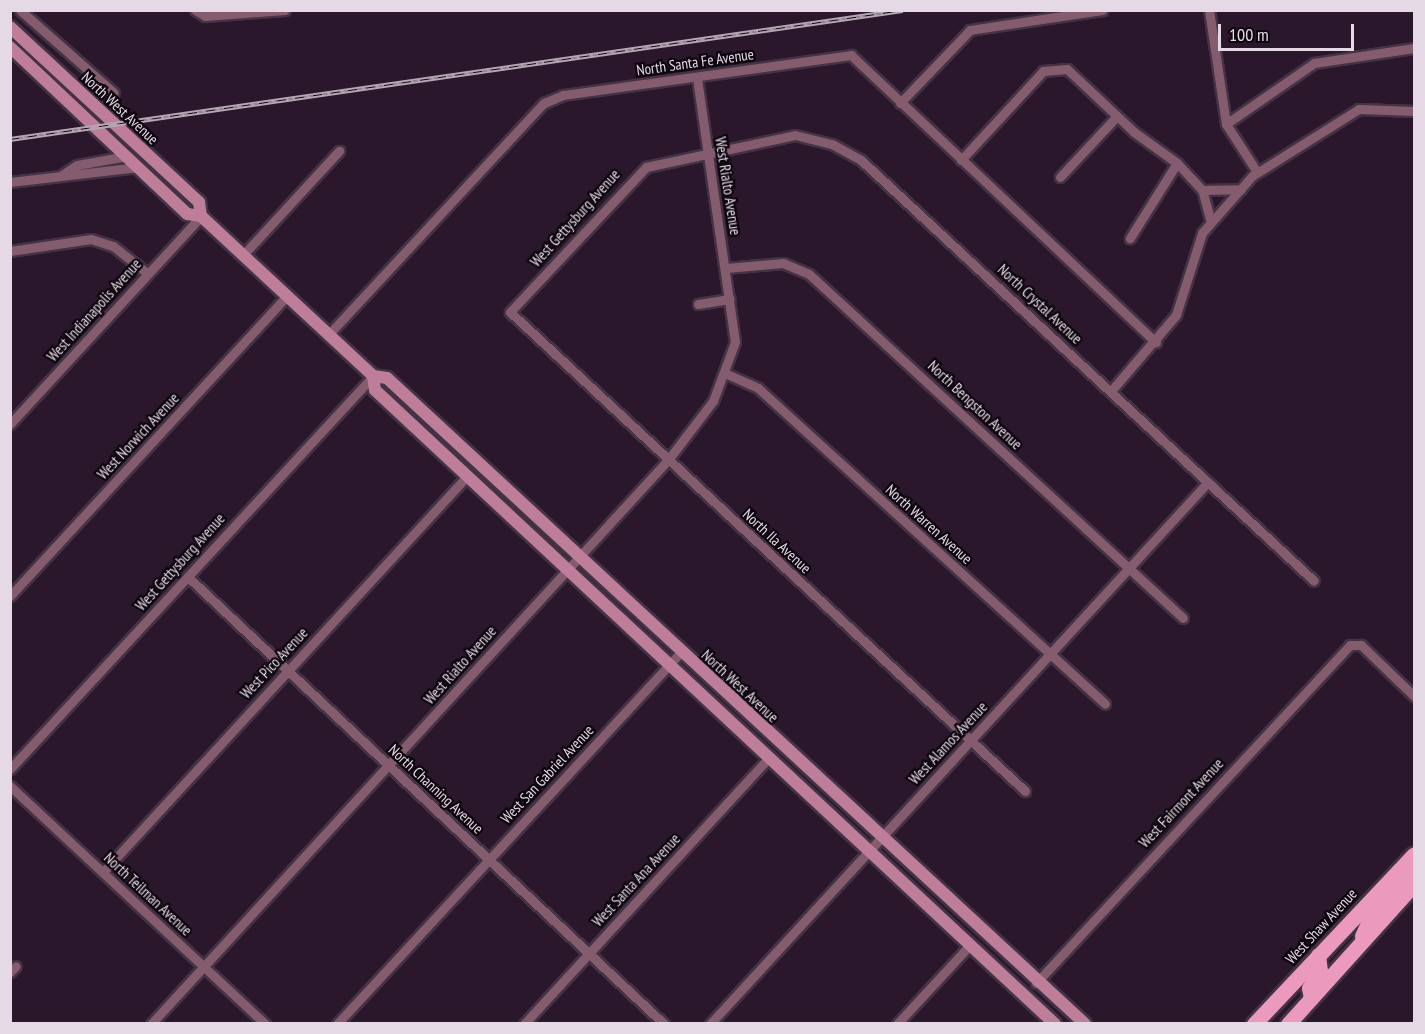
<!DOCTYPE html>
<html>
<head>
<meta charset="utf-8">
<style>
	body { margin:0 }
	#map { position:relative; width:1425px; height:1034px; overflow:hidden; background:#2a172b; font-family:"PT Sans Narrow",sans-serif }
	div>[style] { position:absolute }
	.roads { filter:drop-shadow(2px 0 #443245) drop-shadow(-2px 0 #443245) drop-shadow(0 2px #443245) drop-shadow(0 -2px #443245) }
	.street>* { height:9px; margin:-4.5px; padding:0 4.5px; transform-origin:4.5px; border-radius:4.5px; background:#845c6d }
	.secondary>* { height:12px; margin:-6px; padding:0 6px; transform-origin:6px; border-radius:6px; background:#be7e99 }
	.primary>* { height:15px; margin:-7.5px; padding:0 7.5px; transform-origin:7.5px; border-radius:7.5px; background:#eb99bc }
	.rail>* { height:5px; margin-top:-2.5px; transform-origin:0; background:repeating-linear-gradient(90deg,#0d060e 0 9px,#b4a6b5 0 18px); box-sizing:border-box; border-block:2px solid #b4a6b5 }
	span { translate:-50% -50%; white-space:nowrap; text-align:center; line-height:1.15; -webkit-text-stroke:4.5px #0d060e; paint-order:stroke }
	.street-label { font-size:15px; color:#e5d9e6 }
	.frame { position:absolute; inset:0; border:12px solid #e5d9e6; pointer-events:none }
	.scale { position:absolute; left:1218px; top:24px; width:136px; height:27px; box-sizing:border-box; border:3px solid #e5d9e6; border-top:0; padding-left:8px; font-size:18px; line-height:21px; white-space:nowrap; color:#e5d9e6; -webkit-text-stroke:4px #0d060e; paint-order:stroke }
</style>
</head>
<body>
<div id="map">
	<div class="roads">
		<div class="street">
			<i style="left:20px;top:10px;width:125px;rotate:41.4deg"></i>
			<i style="left:195px;top:10px;width:12px;rotate:31deg"></i>
			<i style="left:205px;top:16px;width:80px;rotate:-4.3deg"></i>
			<i style="left:1209px;top:10px;width:115px;rotate:81.5deg"></i>
			<i style="left:1226px;top:124px;width:57px;rotate:57.1deg"></i>
			<i style="left:900px;top:103px;width:101px;rotate:-46.2deg"></i>
			<i style="left:970px;top:30px;width:134px;rotate:-8.6deg"></i>
			<i style="left:1226px;top:124px;width:107px;rotate:-34.7deg"></i>
			<i style="left:1314px;top:63px;width:101px;rotate:-8.5deg"></i>
			<i style="left:961px;top:160px;width:121px;rotate:-47.3deg"></i>
			<i style="left:1043px;top:71px;width:24px;rotate:-5deg"></i>
			<i style="left:1067px;top:69px;width:92px;rotate:43.2deg"></i>
			<i style="left:1134px;top:132px;width:53px;rotate:35.8deg"></i>
			<i style="left:1177px;top:163px;width:89px;rotate:122.1deg"></i>
			<i style="left:1177px;top:163px;width:37px;rotate:47deg"></i>
			<i style="left:62px;top:175px;width:18px;rotate:-34deg"></i>
			<i style="left:77px;top:165px;width:51px;rotate:-10.2deg"></i>
			<i style="left:1060px;top:177px;width:83px;rotate:-46.9deg"></i>
			<i style="left:10px;top:182px;width:129px;rotate:-6.7deg"></i>
			<i style="left:1210px;top:219px;width:30px;rotate:-105deg"></i>
			<i style="left:1202px;top:190px;width:39px;rotate:-1deg"></i>
			<i style="left:10px;top:251px;width:82px;rotate:-8.4deg"></i>
			<i style="left:91px;top:239px;width:23px;rotate:18deg"></i>
			<i style="left:113px;top:246px;width:43px;rotate:38.5deg"></i>
			<i style="left:243px;top:255px;width:142px;rotate:-47.3deg"></i>
			<i style="left:726px;top:268px;width:57px;rotate:-5deg"></i>
			<i style="left:783px;top:263px;width:28px;rotate:23deg"></i>
			<i style="left:809px;top:274px;width:508px;rotate:42.61deg"></i>
			<i style="left:698px;top:304px;width:32px;rotate:-9deg"></i>
			<i style="left:329px;top:334px;width:316px;rotate:-47.1deg"></i>
			<i style="left:544px;top:103px;width:21px;rotate:-23deg"></i>
			<i style="left:563px;top:95px;width:291px;rotate:-7.9deg"></i>
			<i style="left:851px;top:55px;width:419px;rotate:43.3deg"></i>
			<i style="left:727px;top:374px;width:34px;rotate:24deg"></i>
			<i style="left:758px;top:388px;width:469px;rotate:42.3deg"></i>
			<i style="left:1111px;top:391px;width:100px;rotate:-49.5deg"></i>
			<i style="left:1176px;top:315px;width:86px;rotate:-72.4deg"></i>
			<i style="left:1202px;top:233px;width:76px;rotate:-48.7deg"></i>
			<i style="left:1252px;top:176px;width:126px;rotate:-32.1deg"></i>
			<i style="left:1359px;top:109px;width:55px;rotate:2.1deg"></i>
			<i style="left:10px;top:424px;width:282px;rotate:-47.4deg"></i>
			<i style="left:188px;top:577px;width:653px;rotate:43.2deg"></i>
			<i style="left:10px;top:596px;width:408px;rotate:-47.3deg"></i>
			<i style="left:10px;top:769px;width:535px;rotate:-47.27deg"></i>
			<i style="left:10px;top:786px;width:349px;rotate:43deg"></i>
			<i style="left:1025px;top:791px;width:703px;rotate:-137.07deg"></i>
			<i style="left:510px;top:312px;width:199px;rotate:-46.8deg"></i>
			<i style="left:646px;top:167px;width:152px;rotate:-12.1deg"></i>
			<i style="left:795px;top:135px;width:38px;rotate:14deg"></i>
			<i style="left:832px;top:144px;width:33px;rotate:29deg"></i>
			<i style="left:861px;top:160px;width:618px;rotate:42.9deg"></i>
			<i style="left:103px;top:872px;width:539px;rotate:-47.4deg"></i>
			<i style="left:10px;top:972px;width:8px;rotate:-45deg"></i>
			<i style="left:1036px;top:983px;width:461px;rotate:-47.1deg"></i>
			<i style="left:1350px;top:645px;width:11px"></i>
			<i style="left:1361px;top:645px;width:74px;rotate:43.9deg"></i>
			<i style="left:151px;top:1024px;width:765px;rotate:-47.49deg"></i>
			<i style="left:668px;top:460px;width:74px;rotate:-52.7deg"></i>
			<i style="left:713px;top:401px;width:63px;rotate:-69.6deg"></i>
			<i style="left:735px;top:342px;width:267px;rotate:-98.2deg"></i>
			<i style="left:337px;top:1024px;width:507px;rotate:-47.24deg"></i>
			<i style="left:524px;top:1024px;width:362px;rotate:-47.4deg"></i>
			<i style="left:710px;top:1024px;width:736px;rotate:-47.42deg"></i>
			<i style="left:897px;top:1024px;width:108px;rotate:-47.3deg"></i>
		</div>
		<div class="secondary">
			<i style="left:10px;top:27px;width:258px;rotate:42.8deg"></i>
			<i style="left:199px;top:202px;width:14px;rotate:82deg"></i>
			<i style="left:10px;top:47px;width:243px;rotate:43.3deg"></i>
			<i style="left:187px;top:214px;width:14px;rotate:8deg"></i>
			<i style="left:201px;top:216px;width:235px;rotate:42.9deg"></i>
			<i style="left:373px;top:376px;width:14px;rotate:8deg"></i>
			<i style="left:387px;top:378px;width:951px;rotate:42.78deg"></i>
			<i style="left:373px;top:376px;width:14px;rotate:82deg"></i>
			<i style="left:375px;top:390px;width:930px;rotate:43deg"></i>
		</div>
		<div class="primary">
			<i style="left:1362px;top:936px;width:21px;rotate:-65deg"></i>
			<i style="left:1371px;top:917px;width:61px;rotate:-47.7deg"></i>
			<i style="left:1412px;top:872px;width:12px;rotate:-104deg"></i>
			<i style="left:1311px;top:998px;width:10px;rotate:-101deg"></i>
			<i style="left:1309px;top:988px;width:20px;rotate:-57deg"></i>
			<i style="left:1320px;top:971px;width:16px;rotate:-97deg"></i>
			<i style="left:1254px;top:1024px;width:233px;rotate:-46.7deg"></i>
			<i style="left:1288px;top:1024px;width:188px;rotate:-48deg"></i>
		</div>
	</div>
	<div class="rail">
		<i style="left:10px;top:139px;width:902px;rotate:-8.22deg"></i>
	</div>
	<div class="street-label">
		<span style="left:695px;top:62px;rotate:-8deg">North Santa Fe Avenue</span>
		<span style="left:120px;top:108px;rotate:43deg">North West Avenue</span>
		<span style="left:728px;top:186px;rotate:81deg">West Rialto Avenue</span>
		<span style="left:575px;top:218px;rotate:-48deg">West Gettysburg Avenue</span>
		<span style="left:1040px;top:304px;rotate:43deg">North Crystal Avenue</span>
		<span style="left:94px;top:310px;rotate:-48deg">West Indianapolis Avenue</span>
		<span style="left:975px;top:405px;rotate:43deg">North Bengston Avenue</span>
		<span style="left:138px;top:436px;rotate:-47deg">West Norwich Avenue</span>
		<span style="left:929px;top:524px;rotate:42deg">North Warren Avenue</span>
		<span style="left:777px;top:541px;rotate:43deg">North Ila Avenue</span>
		<span style="left:180px;top:562px;rotate:-48deg">West Gettysburg Avenue</span>
		<span style="left:274px;top:663px;rotate:-47deg">West Pico Avenue</span>
		<span style="left:460px;top:665px;rotate:-48deg">West Rialto Avenue</span>
		<span style="left:740px;top:686px;rotate:43deg">North West Avenue</span>
		<span style="left:948px;top:743px;rotate:-47deg">West Alamos Avenue</span>
		<span style="left:547px;top:774px;rotate:-47deg">West San Gabriel Avenue</span>
		<span style="left:436px;top:789px;rotate:43deg">North Channing Avenue</span>
		<span style="left:1181px;top:803px;rotate:-47deg">West Fairmont Avenue</span>
		<span style="left:636px;top:880px;rotate:-47deg">West Santa Ana Avenue</span>
		<span style="left:148px;top:894px;rotate:43deg">North Teilman Avenue</span>
		<span style="left:1321px;top:926px;rotate:-47deg">West Shaw Avenue</span>
	</div>
	<div class="frame"></div>
	<div class="scale">100 m</div>
</div>
</body>
</html>
